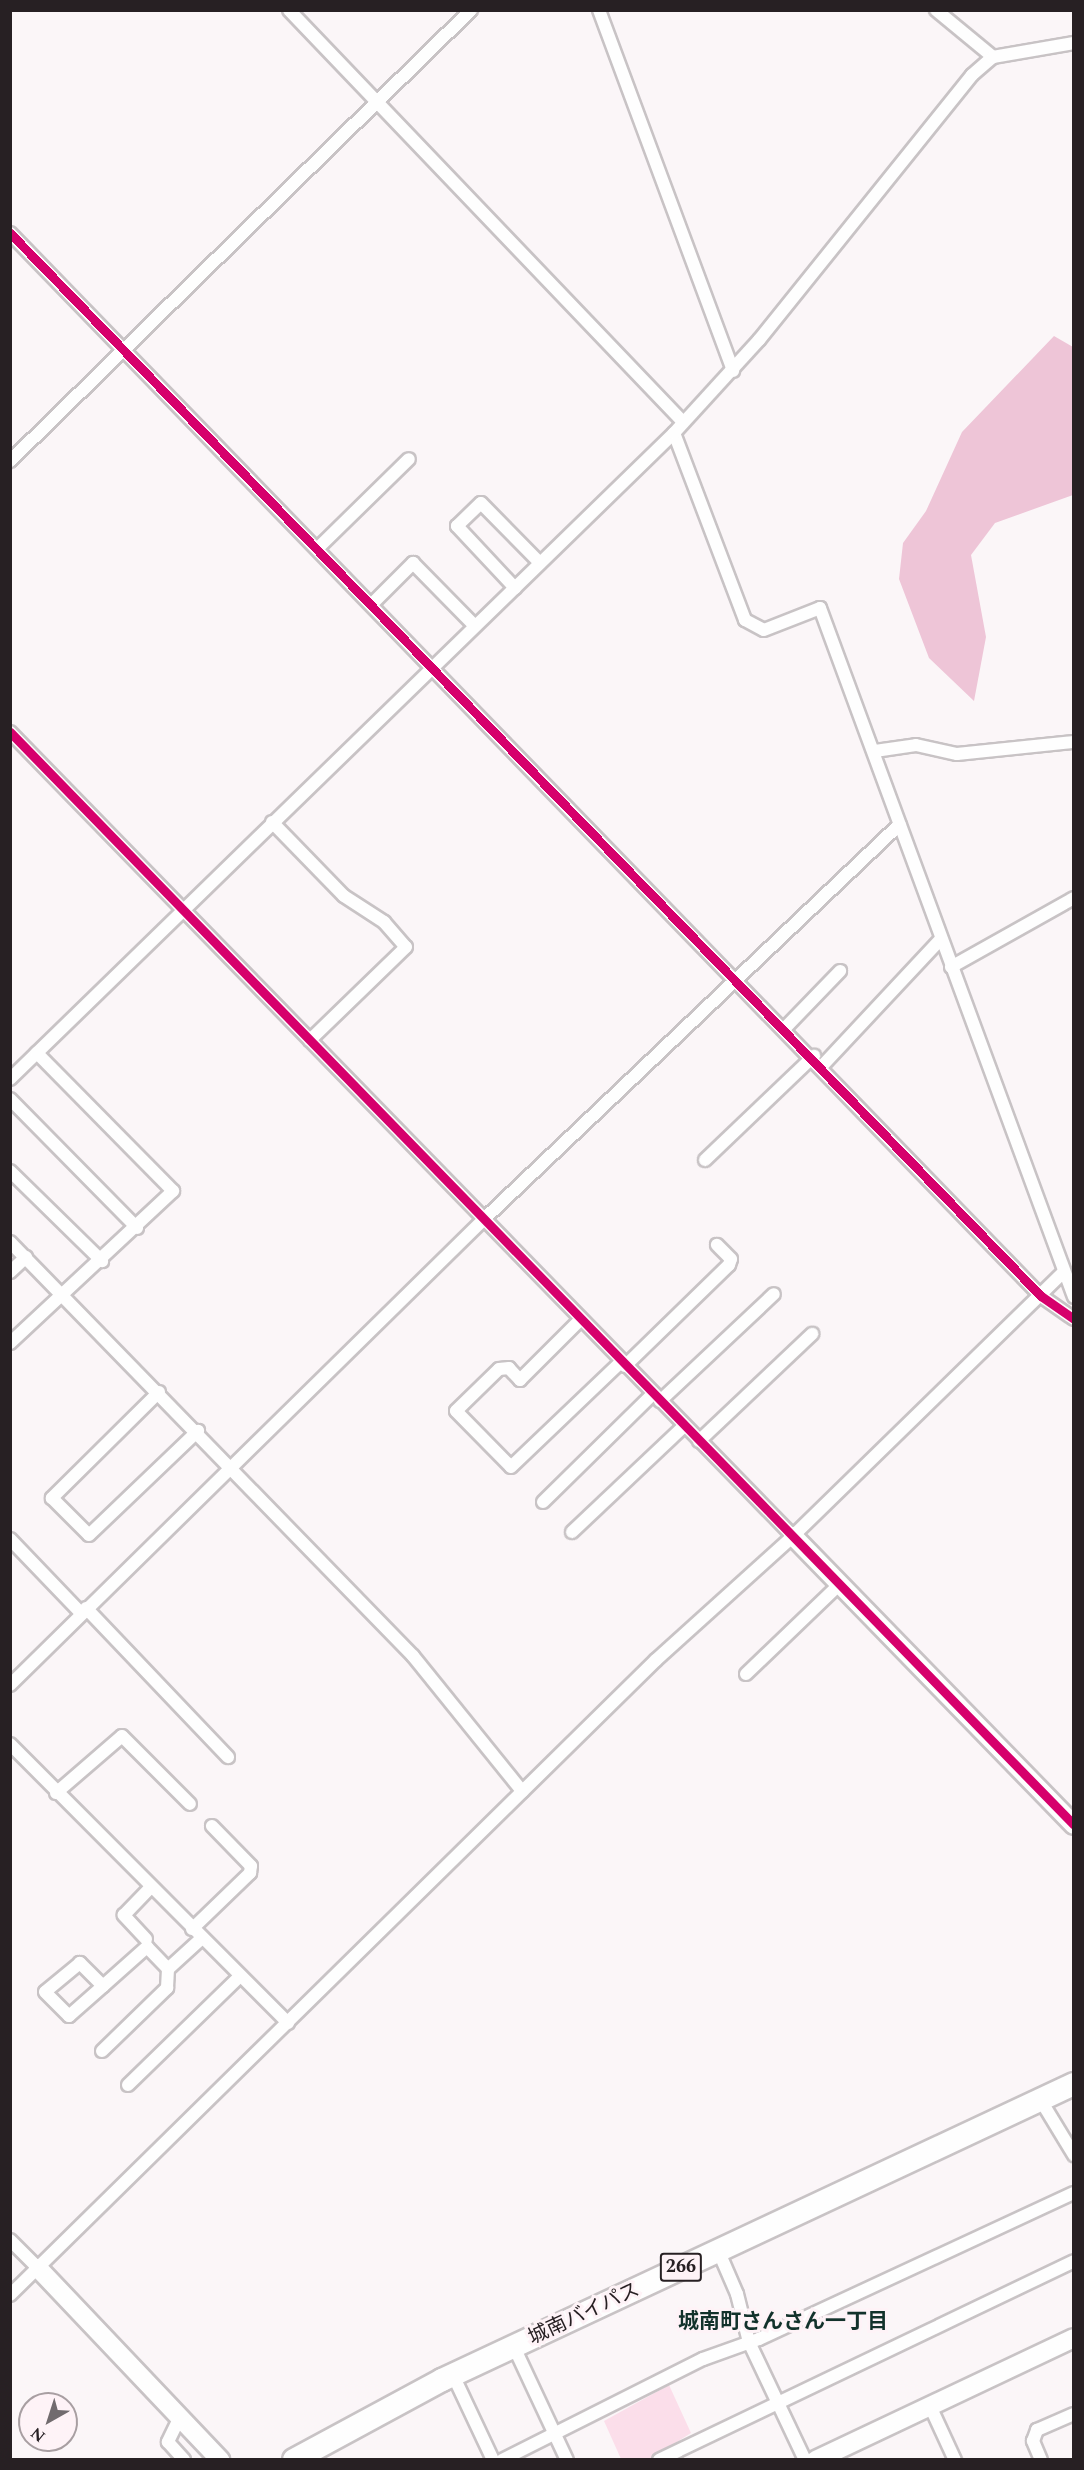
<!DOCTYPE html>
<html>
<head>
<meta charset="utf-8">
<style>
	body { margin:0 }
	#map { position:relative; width:1084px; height:2470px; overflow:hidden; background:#fbf6f8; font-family:Spectral,"Noto Sans JP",serif }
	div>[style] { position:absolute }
	.green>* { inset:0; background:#fbdeea }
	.forest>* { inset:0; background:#eec5d7 }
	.roads { filter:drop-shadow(2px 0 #c8c3c5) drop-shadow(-2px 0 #c8c3c5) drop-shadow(0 2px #c8c3c5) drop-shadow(0 -2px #c8c3c5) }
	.street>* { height:12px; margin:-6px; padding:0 6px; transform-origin:6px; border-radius:6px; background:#fefefe }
	.secondary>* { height:18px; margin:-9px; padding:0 9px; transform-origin:9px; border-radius:9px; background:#fefefe }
	.highway>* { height:22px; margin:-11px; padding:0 11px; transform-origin:11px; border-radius:11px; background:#fefefe }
	.cycleway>* { height:9px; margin:-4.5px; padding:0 4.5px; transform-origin:4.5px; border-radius:4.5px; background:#d6006c }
	span { translate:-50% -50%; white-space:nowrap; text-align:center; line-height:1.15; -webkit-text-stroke:6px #fef3f7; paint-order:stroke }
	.shield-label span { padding:2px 4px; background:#fef3f7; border:2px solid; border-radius:4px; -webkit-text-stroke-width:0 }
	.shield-label { font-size:18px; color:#272023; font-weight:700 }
	.street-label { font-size:20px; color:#272023 }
	.neighbourhood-label { font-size:21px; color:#12322b; font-weight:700 }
	.frame { position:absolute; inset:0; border:12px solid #272023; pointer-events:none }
	.north { position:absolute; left:18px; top:2392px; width:60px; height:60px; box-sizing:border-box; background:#fef3f7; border:2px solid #a89fa2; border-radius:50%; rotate:219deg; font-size:16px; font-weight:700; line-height:24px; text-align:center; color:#272023 }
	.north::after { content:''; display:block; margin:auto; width:21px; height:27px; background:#716b6e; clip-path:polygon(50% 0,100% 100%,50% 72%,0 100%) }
</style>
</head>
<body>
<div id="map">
	<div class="green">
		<i style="clip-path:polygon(669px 2385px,691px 2433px,650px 2459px,621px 2459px,604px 2421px)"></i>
	</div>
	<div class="forest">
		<i style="clip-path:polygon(1054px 336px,1073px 347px,1073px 495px,995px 523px,971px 555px,986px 637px,974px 701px,929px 658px,899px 579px,903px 543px,926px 511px,962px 432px)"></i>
	</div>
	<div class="roads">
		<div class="street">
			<i style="left:289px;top:10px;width:570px;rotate:46.28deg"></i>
			<i style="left:599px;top:10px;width:385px;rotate:69.6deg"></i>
			<i style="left:936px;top:10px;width:74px;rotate:39.5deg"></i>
			<i style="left:10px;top:233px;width:1481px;rotate:45.88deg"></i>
			<i style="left:1041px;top:1296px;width:40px;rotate:34.9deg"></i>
			<i style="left:674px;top:433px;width:200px;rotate:69.2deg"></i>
			<i style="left:745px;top:620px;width:21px;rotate:28deg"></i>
			<i style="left:764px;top:630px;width:60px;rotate:-21.4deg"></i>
			<i style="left:820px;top:608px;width:734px;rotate:69.76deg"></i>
			<i style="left:10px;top:461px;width:645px;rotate:-44.37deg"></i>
			<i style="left:318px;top:548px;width:127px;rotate:-44.4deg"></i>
			<i style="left:515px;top:588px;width:85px;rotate:-133.1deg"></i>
			<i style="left:457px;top:526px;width:33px;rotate:-44deg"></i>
			<i style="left:481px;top:503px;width:84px;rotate:45.5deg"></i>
			<i style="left:373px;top:603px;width:57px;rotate:-45deg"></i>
			<i style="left:413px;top:563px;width:88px;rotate:45.5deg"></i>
			<i style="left:10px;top:732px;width:1122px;rotate:45.76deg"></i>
			<i style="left:875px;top:751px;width:41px;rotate:-8.3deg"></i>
			<i style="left:916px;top:745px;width:42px;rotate:12.4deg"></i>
			<i style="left:957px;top:754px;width:118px;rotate:-5.9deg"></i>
			<i style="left:272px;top:822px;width:103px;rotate:45.8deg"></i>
			<i style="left:344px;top:896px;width:48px;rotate:33deg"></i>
			<i style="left:384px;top:922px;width:33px;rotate:49deg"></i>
			<i style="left:406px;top:947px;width:134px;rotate:135.9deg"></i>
			<i style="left:951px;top:967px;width:141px;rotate:-29.3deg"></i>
			<i style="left:786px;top:1027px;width:78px;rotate:-46deg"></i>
			<i style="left:823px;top:1065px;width:173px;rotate:-46.9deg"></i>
			<i style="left:10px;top:1079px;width:926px;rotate:-44.21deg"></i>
			<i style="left:674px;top:433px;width:126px;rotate:-47.6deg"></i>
			<i style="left:759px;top:340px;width:340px;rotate:-51.2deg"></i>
			<i style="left:972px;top:75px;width:28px;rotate:-41deg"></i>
			<i style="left:993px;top:57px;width:82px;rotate:-9.8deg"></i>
			<i style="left:10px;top:1099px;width:181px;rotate:45.4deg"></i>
			<i style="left:705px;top:1160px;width:151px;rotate:-43.7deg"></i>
			<i style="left:10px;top:1171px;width:129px;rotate:44.4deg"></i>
			<i style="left:10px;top:1242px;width:578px;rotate:45.77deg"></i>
			<i style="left:413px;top:1656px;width:174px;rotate:51.1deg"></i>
			<i style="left:10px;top:1272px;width:22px;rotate:-43deg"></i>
			<i style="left:580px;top:1320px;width:85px;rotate:135deg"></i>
			<i style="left:520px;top:1380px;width:16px;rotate:-133deg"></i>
			<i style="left:509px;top:1368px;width:10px;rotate:174deg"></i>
			<i style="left:499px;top:1369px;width:60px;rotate:135.7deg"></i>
			<i style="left:456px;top:1411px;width:78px;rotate:45.5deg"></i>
			<i style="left:511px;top:1467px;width:152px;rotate:-43.7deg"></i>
			<i style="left:10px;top:1343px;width:223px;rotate:-43deg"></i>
			<i style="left:173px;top:1191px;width:194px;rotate:-134.6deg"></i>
			<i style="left:625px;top:1366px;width:145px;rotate:-44.2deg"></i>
			<i style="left:729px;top:1265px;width:6px;rotate:-72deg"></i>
			<i style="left:731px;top:1259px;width:20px;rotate:-135deg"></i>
			<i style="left:159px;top:1392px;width:151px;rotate:135.3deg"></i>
			<i style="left:52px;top:1498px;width:52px;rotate:45deg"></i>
			<i style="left:89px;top:1535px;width:151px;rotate:-43.7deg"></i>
			<i style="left:660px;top:1401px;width:156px;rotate:-43.2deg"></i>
			<i style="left:699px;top:1441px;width:156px;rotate:-43.4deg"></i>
			<i style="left:543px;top:1502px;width:154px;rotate:-44.5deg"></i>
			<i style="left:572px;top:1532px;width:154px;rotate:-43.4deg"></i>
			<i style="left:10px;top:1539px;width:103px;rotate:46.2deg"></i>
			<i style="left:86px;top:1608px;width:206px;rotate:46.4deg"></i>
			<i style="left:746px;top:1674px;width:130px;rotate:-43.8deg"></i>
			<i style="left:10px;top:1685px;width:662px;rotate:-44.51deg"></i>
			<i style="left:482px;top:1221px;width:576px;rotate:-43.52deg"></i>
			<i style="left:10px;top:1744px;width:394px;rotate:45.1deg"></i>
			<i style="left:56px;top:1793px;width:87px;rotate:-40.8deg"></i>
			<i style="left:122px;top:1736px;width:96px;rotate:45deg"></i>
			<i style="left:192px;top:1929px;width:81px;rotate:-44deg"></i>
			<i style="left:250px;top:1873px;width:7px;rotate:-82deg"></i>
			<i style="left:251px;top:1866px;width:56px;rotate:-134.3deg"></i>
			<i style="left:146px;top:1939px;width:33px;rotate:-133deg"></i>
			<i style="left:124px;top:1915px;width:39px;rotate:-46deg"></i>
			<i style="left:103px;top:1986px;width:33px;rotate:-135deg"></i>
			<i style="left:80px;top:1963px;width:45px;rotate:140.4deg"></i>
			<i style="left:45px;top:1992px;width:34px;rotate:45deg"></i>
			<i style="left:69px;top:2016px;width:45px;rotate:-41.4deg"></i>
			<i style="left:103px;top:1986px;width:59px;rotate:-41.6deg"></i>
			<i style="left:147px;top:1947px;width:30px;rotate:46deg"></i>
			<i style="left:102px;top:2051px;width:91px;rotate:-44.1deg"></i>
			<i style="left:167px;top:1988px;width:19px;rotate:-87deg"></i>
			<i style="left:168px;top:1969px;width:46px;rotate:-42.4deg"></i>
			<i style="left:128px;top:2085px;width:156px;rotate:-44.2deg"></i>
			<i style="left:1040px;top:2099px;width:66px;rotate:58.7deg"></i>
			<i style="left:10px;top:2240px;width:40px;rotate:45deg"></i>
			<i style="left:718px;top:2250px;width:48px;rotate:66.6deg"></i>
			<i style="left:737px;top:2294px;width:49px;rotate:76deg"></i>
			<i style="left:749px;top:2342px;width:131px;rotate:64.6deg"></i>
			<i style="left:10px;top:2295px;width:906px;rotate:-44.51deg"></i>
			<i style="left:656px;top:1660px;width:185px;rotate:-42.1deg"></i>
			<i style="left:793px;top:1536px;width:378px;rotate:-44.3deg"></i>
			<i style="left:514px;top:2347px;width:125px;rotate:64.9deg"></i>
			<i style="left:453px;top:2375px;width:94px;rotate:64.8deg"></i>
			<i style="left:930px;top:2406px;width:60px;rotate:65.2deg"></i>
			<i style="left:180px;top:2417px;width:28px;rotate:116deg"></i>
			<i style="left:168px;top:2442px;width:24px;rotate:48deg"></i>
			<i style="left:502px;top:2460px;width:225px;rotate:-26.7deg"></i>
			<i style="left:703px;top:2359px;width:59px;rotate:-19.7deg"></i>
			<i style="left:759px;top:2339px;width:347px;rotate:-24.9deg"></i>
			<i style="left:659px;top:2460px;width:460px;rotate:-25.6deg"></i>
			<i style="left:1041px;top:2460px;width:21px;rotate:-113deg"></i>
			<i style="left:1033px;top:2441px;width:12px;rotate:-70deg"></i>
			<i style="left:1037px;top:2430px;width:40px;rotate:-23.4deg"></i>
		</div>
		<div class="secondary">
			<i style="left:793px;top:1536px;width:403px;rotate:45.8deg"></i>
			<i style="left:38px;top:2268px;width:265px;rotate:46.5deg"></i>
			<i style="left:816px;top:2460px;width:285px;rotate:-25.3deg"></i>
		</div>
		<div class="highway">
			<i style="left:294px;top:2460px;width:168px;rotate:-28.4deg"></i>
			<i style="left:442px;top:2380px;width:698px;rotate:-25.1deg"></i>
		</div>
	</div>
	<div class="cycleway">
		<i style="left:10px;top:233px;width:1481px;rotate:45.88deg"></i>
		<i style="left:1041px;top:1296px;width:40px;rotate:34.9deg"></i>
		<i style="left:10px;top:732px;width:1525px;rotate:45.77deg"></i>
	</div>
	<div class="shield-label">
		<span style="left:681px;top:2267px">266</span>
	</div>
	<div class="street-label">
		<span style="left:584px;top:2314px;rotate:-25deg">城南バイパス</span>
	</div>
	<div class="neighbourhood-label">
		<span style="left:783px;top:2322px">城南町さんさん一丁目</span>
	</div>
	<div class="frame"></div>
	<div class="north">N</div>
</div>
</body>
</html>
